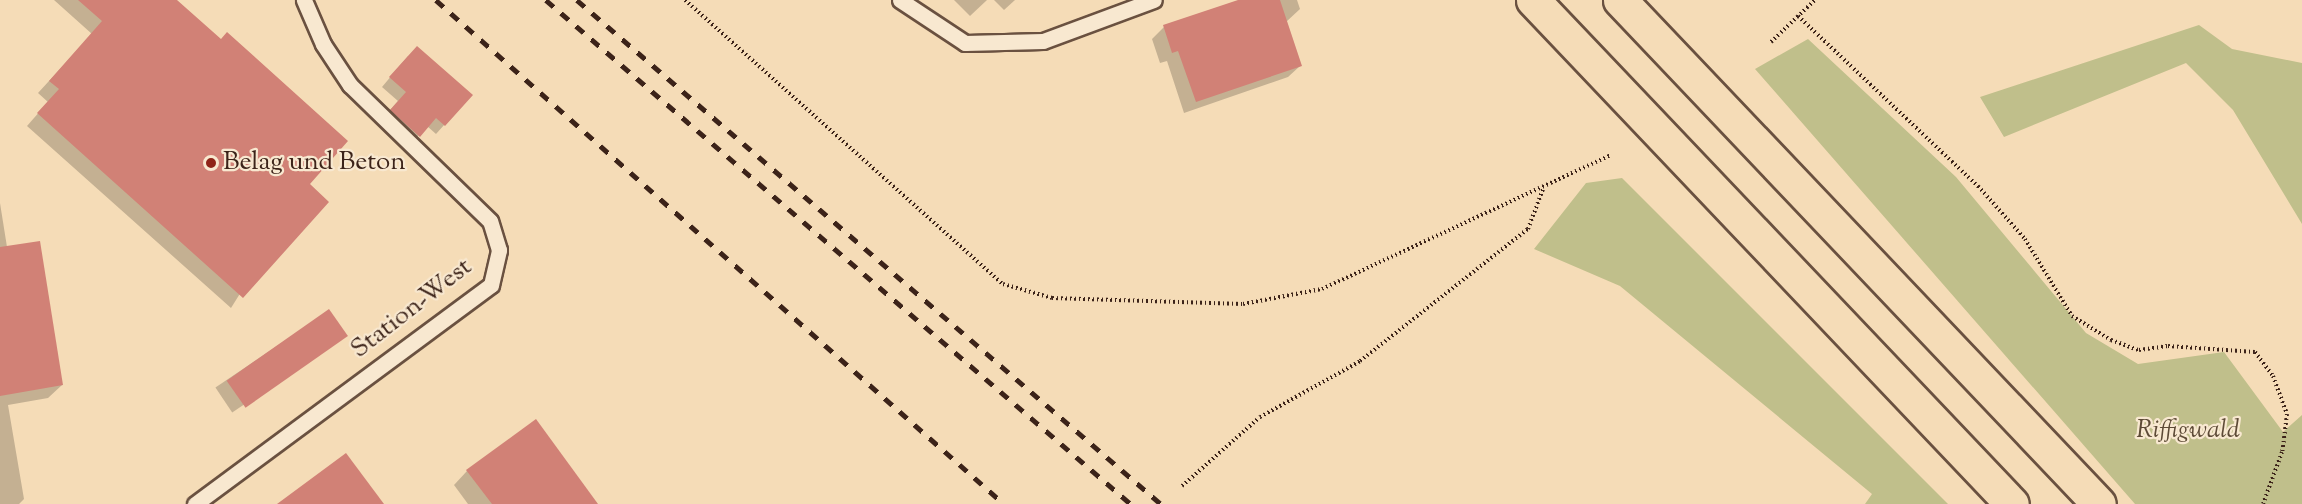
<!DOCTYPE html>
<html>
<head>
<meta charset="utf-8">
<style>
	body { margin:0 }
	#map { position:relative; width:2302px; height:504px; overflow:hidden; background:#f5dcb7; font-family:"Sorts Mill Goudy",serif }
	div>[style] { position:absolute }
	.green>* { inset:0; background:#c0bf8b }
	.shadow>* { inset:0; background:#0003; transform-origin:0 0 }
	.building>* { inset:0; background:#d18176; transform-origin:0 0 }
	.path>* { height:4px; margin-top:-2px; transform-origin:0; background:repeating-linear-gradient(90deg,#3c2319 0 1.5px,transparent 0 4.5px) }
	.roads { filter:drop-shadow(2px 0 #6a5140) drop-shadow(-2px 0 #6a5140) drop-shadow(0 2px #6a5140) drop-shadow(0 -2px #6a5140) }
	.lane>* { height:15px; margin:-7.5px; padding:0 7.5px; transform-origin:7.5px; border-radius:7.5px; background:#f8e8d0 }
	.highway>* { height:33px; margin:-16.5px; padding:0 16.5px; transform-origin:16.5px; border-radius:16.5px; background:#f5dcb7 }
	.rail>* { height:4.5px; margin-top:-2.25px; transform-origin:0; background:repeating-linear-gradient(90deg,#3c2319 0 10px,transparent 0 20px) }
	.dots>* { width:16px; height:16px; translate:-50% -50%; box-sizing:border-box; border:3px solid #f8e8d0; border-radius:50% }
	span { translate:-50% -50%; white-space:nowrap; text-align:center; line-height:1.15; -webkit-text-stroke:4.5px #f8e8d0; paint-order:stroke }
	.poi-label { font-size:26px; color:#3c2319 }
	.left { translate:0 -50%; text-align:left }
	.street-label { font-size:26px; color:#3c2319 }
	.park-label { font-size:26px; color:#5d4a36; font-style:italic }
</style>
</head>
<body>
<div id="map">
	<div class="green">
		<i style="clip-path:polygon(2199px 25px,2232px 49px,2302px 63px,2302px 224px,2233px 110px,2186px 63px,2004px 137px,1980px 97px)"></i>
		<i style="clip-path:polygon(1808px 39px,1956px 177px,2086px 333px,2138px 364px,2224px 352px,2283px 432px,2302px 415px,2302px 504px,2135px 504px,1755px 69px)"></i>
		<i style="clip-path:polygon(1622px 178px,1948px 504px,1865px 504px,1872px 494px,1620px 286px,1534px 249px,1586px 183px)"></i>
	</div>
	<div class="shadow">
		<i style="clip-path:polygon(54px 0,174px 0,308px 185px,231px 308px,27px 126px,48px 102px,38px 93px,92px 34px)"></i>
		<i style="clip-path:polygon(954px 0,987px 0,970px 16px)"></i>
		<i style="clip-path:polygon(994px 0,1015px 0,1004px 10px)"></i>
		<i style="clip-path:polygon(1243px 0,1297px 0,1300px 9px,1286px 22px,1300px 66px,1288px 77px,1184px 113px,1167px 61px,1160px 63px,1152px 39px,1164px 27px)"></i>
		<i style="clip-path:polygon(408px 56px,471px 95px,436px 134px,427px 126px,410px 145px,382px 119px,398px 101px,382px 87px)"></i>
		<i style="clip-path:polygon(0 203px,7px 247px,62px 385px,48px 398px,8px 405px,24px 499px,19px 504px,0 504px)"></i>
		<i style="left:329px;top:311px;width:30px;height:137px;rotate:56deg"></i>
		<i style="clip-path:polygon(467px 471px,596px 504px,468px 504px,454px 485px)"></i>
	</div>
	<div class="building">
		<i style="clip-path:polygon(78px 0,177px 0,221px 39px,227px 32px,348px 141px,310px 184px,329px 202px,243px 298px,37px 113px,59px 89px,49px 81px,102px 21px)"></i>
		<i style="clip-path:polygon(1238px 0,1280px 0,1302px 66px,1196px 102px,1178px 51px,1172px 53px,1163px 25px)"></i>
		<i style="clip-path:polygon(417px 46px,473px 95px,445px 126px,436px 118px,420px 137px,390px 110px,406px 92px,389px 77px)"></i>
		<i style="clip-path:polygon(40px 241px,63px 385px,0 396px,0 247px)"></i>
		<i style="left:329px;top:309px;width:33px;height:125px;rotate:55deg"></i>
		<i style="clip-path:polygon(536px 419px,598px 504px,492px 504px,466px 470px)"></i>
		<i style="clip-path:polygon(346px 453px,384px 504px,277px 504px)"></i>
	</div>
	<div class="path">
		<i style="left:685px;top:0;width:426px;rotate:41.8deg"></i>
		<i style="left:1003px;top:284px;width:51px;rotate:15.9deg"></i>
		<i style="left:1052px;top:298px;width:191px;rotate:1.8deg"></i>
		<i style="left:1243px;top:304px;width:80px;rotate:-10.8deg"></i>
		<i style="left:1322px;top:289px;width:319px;rotate:-24.9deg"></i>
		<i style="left:1798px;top:16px;width:248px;rotate:43.4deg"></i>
		<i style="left:1978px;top:186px;width:71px;rotate:48.4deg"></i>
		<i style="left:2025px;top:239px;width:90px;rotate:58.6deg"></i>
		<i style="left:2072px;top:316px;width:46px;rotate:31.6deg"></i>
		<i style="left:2111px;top:340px;width:30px;rotate:20deg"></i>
		<i style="left:2139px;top:350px;width:29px;rotate:-8deg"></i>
		<i style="left:2168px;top:346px;width:87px;rotate:3.9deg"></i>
		<i style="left:2255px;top:352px;width:30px;rotate:53deg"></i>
		<i style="left:2273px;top:376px;width:40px;rotate:69.8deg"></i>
		<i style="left:2287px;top:414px;width:38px;rotate:97deg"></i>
		<i style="left:2282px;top:452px;width:55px;rotate:110.1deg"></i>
		<i style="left:1771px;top:42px;width:61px;rotate:-43.7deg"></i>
		<i style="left:1182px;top:486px;width:104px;rotate:-41.5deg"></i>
		<i style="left:1260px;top:417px;width:115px;rotate:-29.2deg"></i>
		<i style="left:1360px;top:361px;width:214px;rotate:-38.2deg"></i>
		<i style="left:1528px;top:229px;width:43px;rotate:-69.4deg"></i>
	</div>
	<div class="roads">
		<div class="lane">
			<i style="left:900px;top:0;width:78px;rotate:33.5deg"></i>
			<i style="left:965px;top:43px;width:78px;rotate:-1.5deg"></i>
			<i style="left:1043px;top:41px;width:118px;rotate:-20.3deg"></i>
			<i style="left:195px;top:504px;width:368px;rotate:-36.5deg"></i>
			<i style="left:491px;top:285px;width:36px;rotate:-77deg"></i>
			<i style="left:499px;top:250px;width:30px;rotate:-107deg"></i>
			<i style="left:490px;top:221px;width:195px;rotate:-135.8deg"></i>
			<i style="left:350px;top:85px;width:49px;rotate:-123.4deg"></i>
			<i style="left:323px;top:44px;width:48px;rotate:-113.4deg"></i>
		</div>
		<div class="highway">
			<i style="left:1533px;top:0;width:695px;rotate:46.46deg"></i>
			<i style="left:1620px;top:0;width:695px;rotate:46.46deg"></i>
		</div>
	</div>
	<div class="rail">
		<i style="left:436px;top:0;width:759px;rotate:41.58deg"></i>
		<i style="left:546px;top:0;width:772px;rotate:40.75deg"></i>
		<i style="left:577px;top:0;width:771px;rotate:40.79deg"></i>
	</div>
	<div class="dots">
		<i style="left:211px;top:163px;background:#8f2418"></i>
	</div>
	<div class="poi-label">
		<span class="left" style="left:223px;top:163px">Belag und Beton</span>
	</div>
	<div class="street-label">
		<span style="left:412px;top:309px;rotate:-38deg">Station-West</span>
	</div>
	<div class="park-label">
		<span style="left:2188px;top:431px">Riffigwald</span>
	</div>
</div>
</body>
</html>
